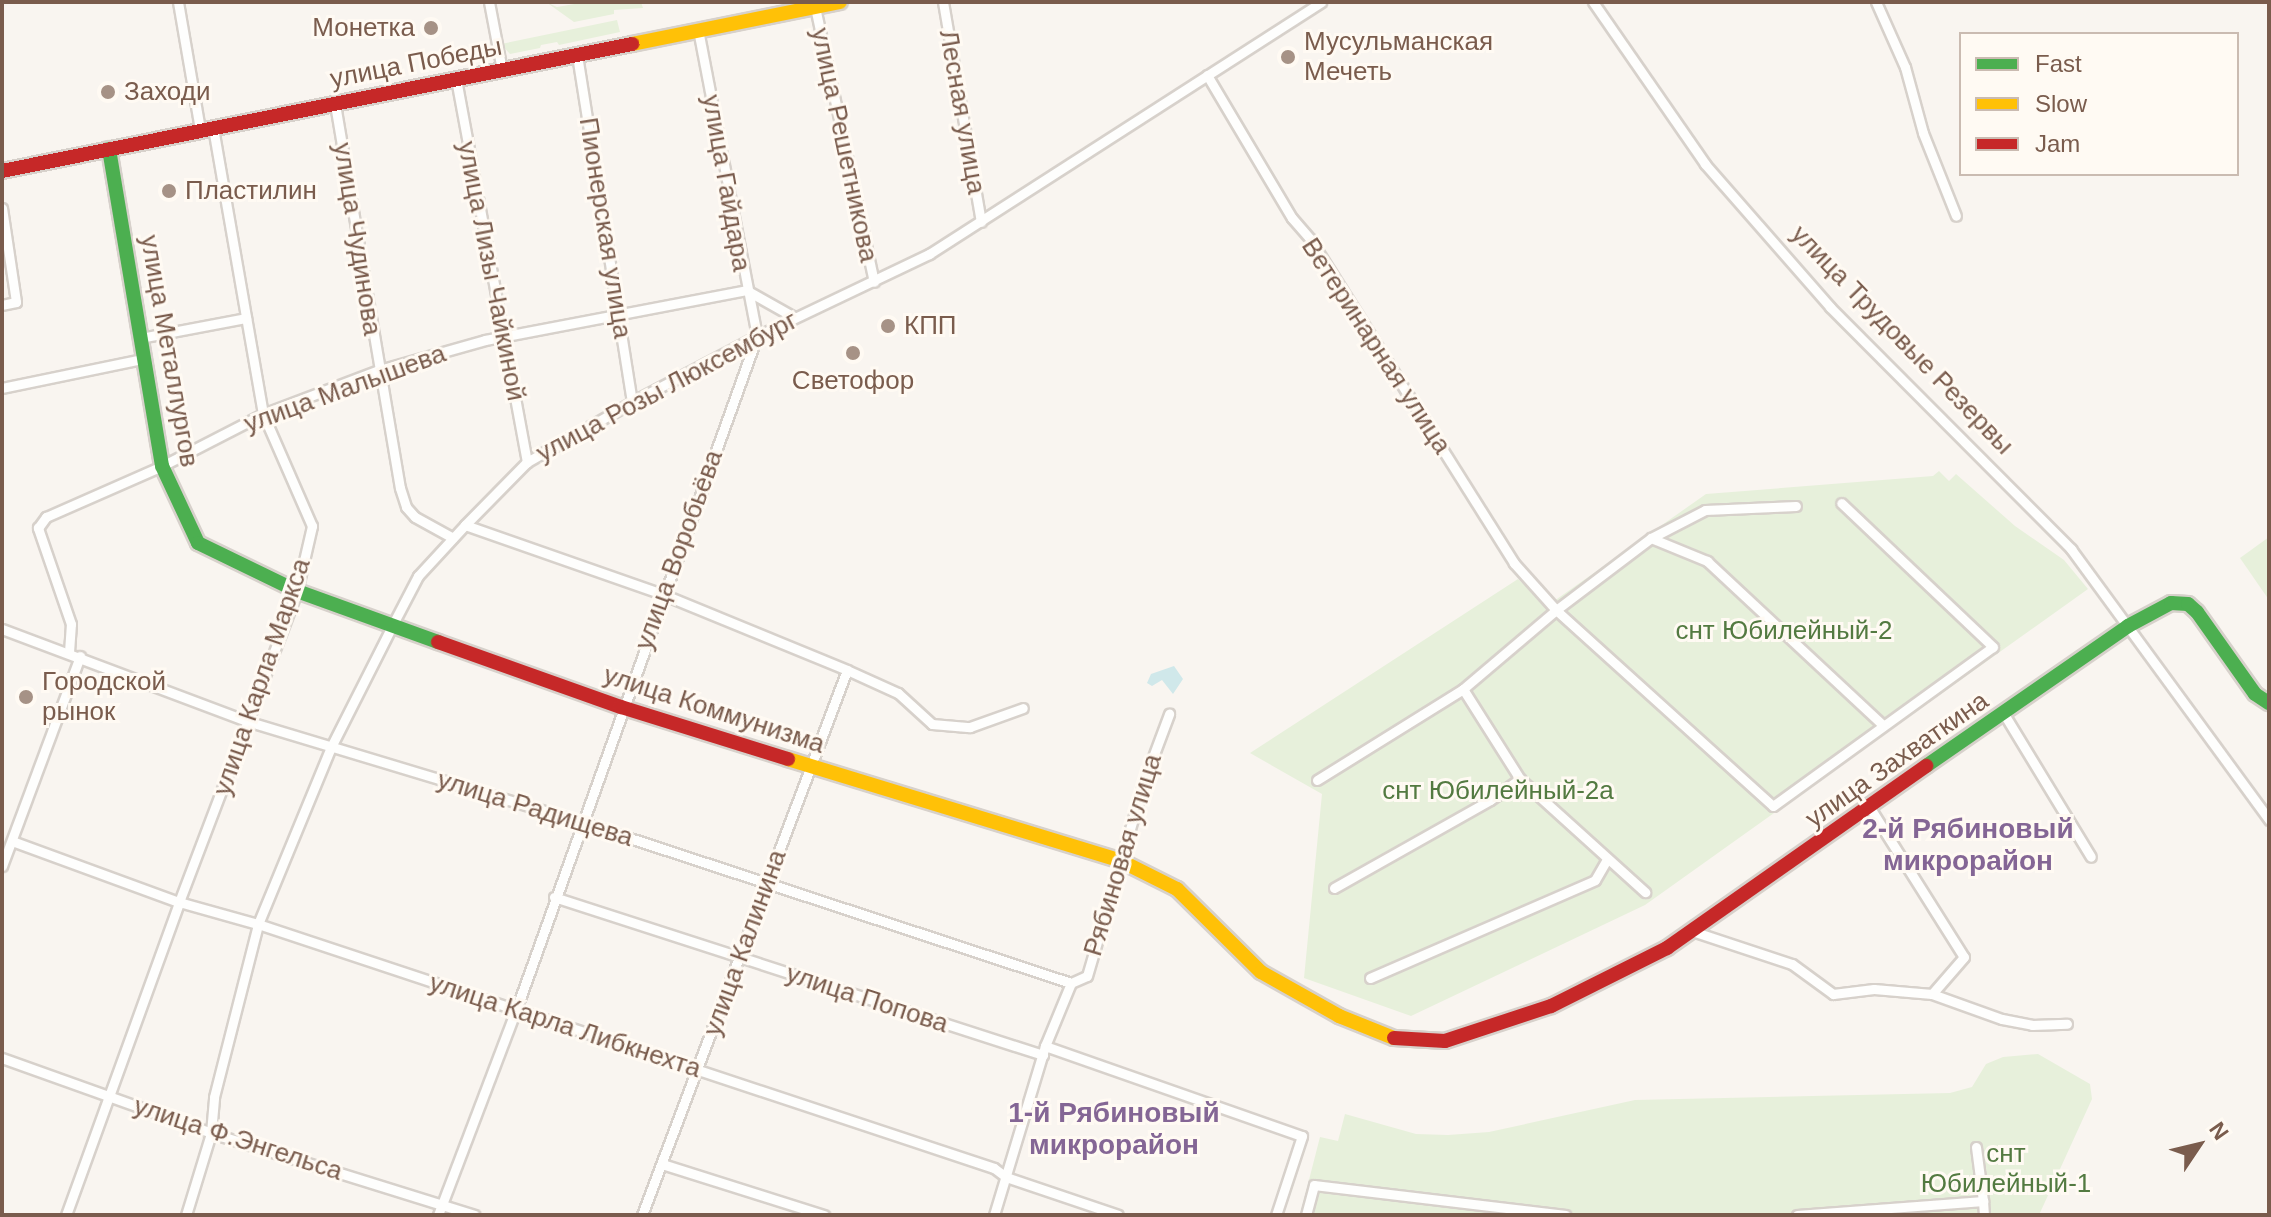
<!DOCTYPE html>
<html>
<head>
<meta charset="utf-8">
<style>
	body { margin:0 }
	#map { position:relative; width:2271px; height:1217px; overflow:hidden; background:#f9f5f0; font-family:Helvetica,sans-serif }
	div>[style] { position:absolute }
	.green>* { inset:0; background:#e7f0db }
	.water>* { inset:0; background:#d0e8ea }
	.roads { filter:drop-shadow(2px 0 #d7d1cb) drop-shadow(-2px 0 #d7d1cb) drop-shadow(0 2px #d7d1cb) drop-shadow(0 -2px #d7d1cb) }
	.street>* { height:9px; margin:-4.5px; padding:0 4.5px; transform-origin:4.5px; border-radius:4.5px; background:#fefefd }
	.fast>* { height:14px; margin:-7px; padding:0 7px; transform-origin:7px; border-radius:7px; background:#4caf50 }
	.slow>* { height:14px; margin:-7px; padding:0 7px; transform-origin:7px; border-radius:7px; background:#ffc107 }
	.jam>* { height:14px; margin:-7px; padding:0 7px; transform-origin:7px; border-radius:7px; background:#c62828 }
	.dots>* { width:22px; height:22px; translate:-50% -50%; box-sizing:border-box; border:4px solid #fffaf3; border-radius:50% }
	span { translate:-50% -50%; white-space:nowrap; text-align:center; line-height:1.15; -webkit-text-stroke:6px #fffaf3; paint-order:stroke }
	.poi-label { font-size:26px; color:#7a5c4d }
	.right { translate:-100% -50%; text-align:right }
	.left { translate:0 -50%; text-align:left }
	.street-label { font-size:26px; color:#7a5c4d }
	.park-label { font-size:26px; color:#537a41 }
	.neighbourhood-label { font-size:28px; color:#846695; font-weight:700 }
	.frame { position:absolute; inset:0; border:4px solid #7a5c4d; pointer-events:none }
	.legend { position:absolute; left:1959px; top:32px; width:280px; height:144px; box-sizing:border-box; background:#fffaf3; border:2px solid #cabbb1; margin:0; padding:10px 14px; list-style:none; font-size:24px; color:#7a5c4d }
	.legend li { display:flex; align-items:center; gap:16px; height:40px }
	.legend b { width:40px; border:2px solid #cabbb1 }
	.north { position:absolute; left:2159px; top:1105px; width:80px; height:80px; -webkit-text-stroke:6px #fffaf3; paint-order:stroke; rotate:55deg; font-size:22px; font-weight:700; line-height:32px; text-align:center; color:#7a5c4d }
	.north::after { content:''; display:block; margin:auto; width:28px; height:36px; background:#7a5c4d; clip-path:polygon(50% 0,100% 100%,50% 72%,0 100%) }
</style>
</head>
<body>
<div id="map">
	<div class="green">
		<i style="clip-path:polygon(546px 2px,557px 7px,586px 2px,641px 2px,643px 8px,614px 10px,614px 14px,574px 22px)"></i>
		<i style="clip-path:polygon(617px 20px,620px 32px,559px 45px,557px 42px,541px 45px,540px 48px,510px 54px,501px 44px)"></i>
		<i style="clip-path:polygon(1939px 471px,1949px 481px,1956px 474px,2015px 526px,2064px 560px,2088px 589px,1645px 905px,1411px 1016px,1304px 978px,1322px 794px,1250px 753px,1518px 579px,1547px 606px,1706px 494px,1933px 476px)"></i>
		<i style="clip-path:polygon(2269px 537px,2269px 600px,2240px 558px)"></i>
		<i style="clip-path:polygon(2038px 1054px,2090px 1084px,2092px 1099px,2039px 1215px,1300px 1215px,1320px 1137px,1338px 1141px,1345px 1114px,1416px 1134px,1448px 1135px,1489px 1132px,1635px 1100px,1950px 1093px,1972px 1087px,1986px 1064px,2003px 1057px)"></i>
	</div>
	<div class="water">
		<i style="clip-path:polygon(1174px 666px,1183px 679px,1173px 694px,1162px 680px,1152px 686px,1147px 683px,1151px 674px)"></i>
	</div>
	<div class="roads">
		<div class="street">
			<i style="left:178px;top:2px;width:130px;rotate:80.2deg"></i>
			<i style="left:489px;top:2px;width:69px;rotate:79.2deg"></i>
			<i style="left:943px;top:2px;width:223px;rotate:80.2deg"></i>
			<i style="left:1593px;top:2px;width:197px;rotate:55.3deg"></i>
			<i style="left:1705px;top:164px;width:190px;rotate:48.8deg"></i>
			<i style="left:1830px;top:307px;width:342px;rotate:45.1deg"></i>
			<i style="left:2071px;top:549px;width:336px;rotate:53.8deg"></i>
			<i style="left:1876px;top:2px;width:71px;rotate:66deg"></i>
			<i style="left:1905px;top:67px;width:68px;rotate:74.7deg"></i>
			<i style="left:1923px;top:133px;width:89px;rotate:68.3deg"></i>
			<i style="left:815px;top:7px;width:281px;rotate:77.9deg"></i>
			<i style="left:577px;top:55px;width:351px;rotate:81deg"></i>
			<i style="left:1207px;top:75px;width:166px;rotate:59.3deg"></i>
			<i style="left:1292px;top:218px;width:28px;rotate:49deg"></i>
			<i style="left:1310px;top:239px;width:383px;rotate:57.8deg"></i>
			<i style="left:1514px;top:563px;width:63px;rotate:48.2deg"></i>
			<i style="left:1556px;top:610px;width:292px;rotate:42.1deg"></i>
			<i style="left:1773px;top:806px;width:271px;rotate:-35.9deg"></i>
			<i style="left:1993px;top:647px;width:209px;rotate:-136.5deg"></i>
			<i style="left:456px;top:79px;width:390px;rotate:79.5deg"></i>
			<i style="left:335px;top:104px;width:389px;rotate:80.4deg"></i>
			<i style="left:400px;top:488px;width:20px;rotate:72deg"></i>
			<i style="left:406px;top:507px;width:13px;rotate:48deg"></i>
			<i style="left:415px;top:517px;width:43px;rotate:28.9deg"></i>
			<i style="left:2px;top:208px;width:95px;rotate:81.5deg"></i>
			<i style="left:16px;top:302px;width:14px;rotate:168deg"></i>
			<i style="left:140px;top:338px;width:108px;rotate:-10.7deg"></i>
			<i style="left:2px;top:388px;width:143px;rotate:-11.7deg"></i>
			<i style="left:465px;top:525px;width:209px;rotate:19.3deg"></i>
			<i style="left:662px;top:594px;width:200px;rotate:22.3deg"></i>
			<i style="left:847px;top:670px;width:56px;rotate:24.3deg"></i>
			<i style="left:898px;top:693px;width:46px;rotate:42.4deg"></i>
			<i style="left:932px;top:724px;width:38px;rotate:5deg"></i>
			<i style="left:970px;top:727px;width:56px;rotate:-19.7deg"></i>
			<i style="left:1651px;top:538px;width:61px;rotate:22.3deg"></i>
			<i style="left:1707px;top:561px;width:241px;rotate:43deg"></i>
			<i style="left:2px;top:629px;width:265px;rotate:20.6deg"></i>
			<i style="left:250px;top:722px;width:346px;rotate:16.8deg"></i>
			<i style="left:581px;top:822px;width:516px;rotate:18.19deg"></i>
			<i style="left:69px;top:652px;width:28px;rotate:-86deg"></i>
			<i style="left:71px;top:624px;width:102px;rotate:-109deg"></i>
			<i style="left:38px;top:528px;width:14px;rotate:-54deg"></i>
			<i style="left:46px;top:517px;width:127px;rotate:-23.7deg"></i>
			<i style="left:162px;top:466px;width:114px;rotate:-27.2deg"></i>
			<i style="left:263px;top:414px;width:124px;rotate:-20.8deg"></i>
			<i style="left:379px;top:370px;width:110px;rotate:-15.8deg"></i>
			<i style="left:485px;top:340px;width:266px;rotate:-10.8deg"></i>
			<i style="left:746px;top:290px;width:55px;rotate:29.4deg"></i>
			<i style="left:1463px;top:689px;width:107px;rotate:57.7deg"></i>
			<i style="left:1520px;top:779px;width:169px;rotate:42.1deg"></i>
			<i style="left:2004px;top:714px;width:167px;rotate:58.7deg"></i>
			<i style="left:1317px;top:780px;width:172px;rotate:-31.9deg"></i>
			<i style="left:1463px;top:689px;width:122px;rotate:-40.3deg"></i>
			<i style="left:1556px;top:610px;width:119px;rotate:-37.2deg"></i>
			<i style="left:1651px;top:538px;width:61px;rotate:-27.4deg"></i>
			<i style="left:1705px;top:510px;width:91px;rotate:-2.5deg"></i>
			<i style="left:1870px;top:808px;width:176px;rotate:57.8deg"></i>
			<i style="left:1964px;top:957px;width:49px;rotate:130.9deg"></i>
			<i style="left:12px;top:841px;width:178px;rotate:20.1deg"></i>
			<i style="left:179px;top:902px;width:82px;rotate:15.6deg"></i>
			<i style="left:258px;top:924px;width:775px;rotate:18.34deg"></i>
			<i style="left:994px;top:1168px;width:15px;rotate:37deg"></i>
			<i style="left:1006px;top:1177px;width:118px;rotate:18.7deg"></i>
			<i style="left:2px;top:866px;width:224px;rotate:-69.6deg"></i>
			<i style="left:1334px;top:888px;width:179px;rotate:-29.4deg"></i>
			<i style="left:1490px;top:800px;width:37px;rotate:-35deg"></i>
			<i style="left:554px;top:897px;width:514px;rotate:17.91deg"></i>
			<i style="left:1692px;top:931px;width:105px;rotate:18.3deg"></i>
			<i style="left:1792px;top:964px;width:51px;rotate:36.2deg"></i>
			<i style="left:1833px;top:994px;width:41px;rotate:-7deg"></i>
			<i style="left:1874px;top:989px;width:58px;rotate:4.9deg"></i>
			<i style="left:1932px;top:994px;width:74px;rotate:19.7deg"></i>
			<i style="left:2002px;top:1019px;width:31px;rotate:11deg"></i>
			<i style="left:2032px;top:1025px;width:35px;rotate:-2deg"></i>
			<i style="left:1370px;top:978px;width:245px;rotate:-23.5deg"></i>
			<i style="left:1595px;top:880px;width:22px;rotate:-60deg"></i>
			<i style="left:1045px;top:1046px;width:272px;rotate:19.3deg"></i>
			<i style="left:1302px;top:1136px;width:83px;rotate:108.2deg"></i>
			<i style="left:2px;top:1058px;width:222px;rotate:19.7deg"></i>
			<i style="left:211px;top:1133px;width:276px;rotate:17.3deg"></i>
			<i style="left:1976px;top:1147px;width:54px;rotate:82.6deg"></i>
			<i style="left:662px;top:1164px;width:170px;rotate:17.5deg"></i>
			<i style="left:66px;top:1215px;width:333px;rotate:-70.1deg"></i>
			<i style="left:179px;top:902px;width:333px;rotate:-69.2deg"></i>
			<i style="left:297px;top:591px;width:67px;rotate:-77deg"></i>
			<i style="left:312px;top:526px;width:122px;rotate:-113.6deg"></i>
			<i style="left:263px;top:414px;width:291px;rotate:-99.9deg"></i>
			<i style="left:186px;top:1215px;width:86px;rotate:-73deg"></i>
			<i style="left:211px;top:1133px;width:36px;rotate:-85deg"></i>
			<i style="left:214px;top:1097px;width:179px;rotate:-75.7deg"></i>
			<i style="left:258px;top:924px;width:191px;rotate:-67.6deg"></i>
			<i style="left:331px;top:747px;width:138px;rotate:-63.2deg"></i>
			<i style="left:393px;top:624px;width:54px;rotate:-62.5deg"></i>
			<i style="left:418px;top:576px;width:69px;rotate:-47.3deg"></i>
			<i style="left:465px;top:525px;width:88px;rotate:-45.5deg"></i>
			<i style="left:527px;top:462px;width:121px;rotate:-29.7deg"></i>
			<i style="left:632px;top:402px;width:141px;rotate:-27.8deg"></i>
			<i style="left:757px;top:336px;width:191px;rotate:-25.5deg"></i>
			<i style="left:929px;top:254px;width:466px;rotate:-32.7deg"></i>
			<i style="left:438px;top:1215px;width:219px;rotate:-69.2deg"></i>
			<i style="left:516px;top:1010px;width:716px;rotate:-70.32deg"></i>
			<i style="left:757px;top:336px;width:312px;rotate:-100.9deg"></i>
			<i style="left:642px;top:1215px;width:582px;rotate:-69.39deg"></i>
			<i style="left:994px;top:1215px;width:177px;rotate:-73.2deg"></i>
			<i style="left:1045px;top:1046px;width:68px;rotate:-67.6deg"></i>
			<i style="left:1071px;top:983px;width:17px;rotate:-24deg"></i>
			<i style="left:1087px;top:976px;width:203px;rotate:-73.7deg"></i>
			<i style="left:1144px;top:781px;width:72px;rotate:-69.5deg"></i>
			<i style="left:1306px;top:1215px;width:31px;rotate:-75deg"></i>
			<i style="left:1314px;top:1185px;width:253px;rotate:6.8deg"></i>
			<i style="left:1797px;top:1215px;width:187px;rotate:-4.3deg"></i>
			<i style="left:1983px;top:1201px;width:14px;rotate:86deg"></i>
		</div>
		<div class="fast">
			<i style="left:109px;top:149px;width:321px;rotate:80.5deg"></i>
			<i style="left:162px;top:466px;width:85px;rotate:64.9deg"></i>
			<i style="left:198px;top:543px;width:110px;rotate:25.9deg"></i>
			<i style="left:297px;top:591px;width:150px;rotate:19.9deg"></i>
			<i style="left:1926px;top:766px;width:246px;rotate:-34.7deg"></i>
			<i style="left:2128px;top:626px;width:49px;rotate:-28.1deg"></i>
			<i style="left:2171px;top:603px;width:17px;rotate:3deg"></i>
			<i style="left:2188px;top:604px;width:12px;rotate:42deg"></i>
			<i style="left:2197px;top:612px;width:100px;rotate:54.7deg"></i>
			<i style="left:2255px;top:694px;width:17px;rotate:33deg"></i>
		</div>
		<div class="slow">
			<i style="left:632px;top:44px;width:212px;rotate:-11.4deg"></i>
			<i style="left:788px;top:759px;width:348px;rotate:17deg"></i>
			<i style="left:1121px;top:861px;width:63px;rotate:26.6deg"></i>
			<i style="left:1177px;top:889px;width:118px;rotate:44.7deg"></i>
			<i style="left:1261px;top:972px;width:90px;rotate:29.4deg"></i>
			<i style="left:1339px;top:1016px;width:59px;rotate:21.8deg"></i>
		</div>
		<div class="jam">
			<i style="left:2px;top:171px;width:643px;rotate:-11.4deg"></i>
			<i style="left:438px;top:642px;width:194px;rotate:19.6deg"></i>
			<i style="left:621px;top:707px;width:175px;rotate:17.3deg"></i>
			<i style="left:1394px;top:1038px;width:51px;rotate:3.4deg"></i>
			<i style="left:1445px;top:1041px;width:112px;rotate:-18.3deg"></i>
			<i style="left:1551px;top:1006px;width:130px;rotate:-26.6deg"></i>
			<i style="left:1667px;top:948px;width:317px;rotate:-35.1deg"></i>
		</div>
	</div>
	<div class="dots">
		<i style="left:431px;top:28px;background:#a69286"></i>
		<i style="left:1288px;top:57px;background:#a69286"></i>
		<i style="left:108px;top:92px;background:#a69286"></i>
		<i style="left:169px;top:191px;background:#a69286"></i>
		<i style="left:888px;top:326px;background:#a69286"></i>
		<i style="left:853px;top:353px;background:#a69286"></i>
		<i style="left:26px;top:697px;background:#a69286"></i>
	</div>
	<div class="poi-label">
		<span class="right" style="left:415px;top:28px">Монетка</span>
		<span class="left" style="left:1304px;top:57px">Мусульманская<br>Мечеть</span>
		<span class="left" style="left:124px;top:92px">Заходи</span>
		<span class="left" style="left:185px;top:191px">Пластилин</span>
		<span class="left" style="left:904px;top:326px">КПП</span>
		<span style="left:853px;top:381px">Светофор</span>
		<span class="left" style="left:42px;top:697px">Городской<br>рынок</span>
	</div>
	<div class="street-label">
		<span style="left:416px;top:63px;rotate:-11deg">улица Победы</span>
		<span style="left:962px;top:112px;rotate:80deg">Лесная улица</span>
		<span style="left:844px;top:145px;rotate:78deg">улица Решетникова</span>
		<span style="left:726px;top:183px;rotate:80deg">улица Гайдара</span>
		<span style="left:605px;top:228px;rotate:81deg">Пионерская улица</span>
		<span style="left:357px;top:239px;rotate:81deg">улица Чудинова</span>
		<span style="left:491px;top:271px;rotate:79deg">улица Лизы Чайкиной</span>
		<span style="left:1902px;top:340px;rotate:46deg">улица Трудовые Резервы</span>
		<span style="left:1376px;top:346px;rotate:57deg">Ветеринарная улица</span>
		<span style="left:169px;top:351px;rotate:80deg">улица Металлургов</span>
		<span style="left:667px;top:387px;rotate:-28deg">улица Розы Люксембург</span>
		<span style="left:345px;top:389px;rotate:-20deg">улица Малышева</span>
		<span style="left:679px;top:550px;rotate:-70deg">улица Воробьёва</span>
		<span style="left:262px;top:677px;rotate:-71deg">улица Карла Маркса</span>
		<span style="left:714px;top:710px;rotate:18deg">улица Коммунизма</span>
		<span style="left:1897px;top:760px;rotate:-35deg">улица Захваткина</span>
		<span style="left:535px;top:809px;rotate:17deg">улица Радищева</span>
		<span style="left:1123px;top:855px;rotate:-73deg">Рябиновая улица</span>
		<span style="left:745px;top:943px;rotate:-70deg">улица Калинина</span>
		<span style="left:867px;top:999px;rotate:18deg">улица Попова</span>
		<span style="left:565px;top:1026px;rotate:18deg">улица Карла Либкнехта</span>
		<span style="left:238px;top:1139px;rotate:18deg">улица Ф.Энгельса</span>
	</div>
	<div class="park-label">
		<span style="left:1784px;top:631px">снт Юбилейный-2</span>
		<span style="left:1498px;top:791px">снт Юбилейный-2а</span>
		<span style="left:2006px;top:1169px">снт<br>Юбилейный-1</span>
	</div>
	<div class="neighbourhood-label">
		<span style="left:1968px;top:845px">2-й Рябиновый<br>микрорайон</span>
		<span style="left:1114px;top:1129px">1-й Рябиновый<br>микрорайон</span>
	</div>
	<div class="frame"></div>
	<ul class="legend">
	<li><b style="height:10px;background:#4caf50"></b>Fast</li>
	<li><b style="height:10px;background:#ffc107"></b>Slow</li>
	<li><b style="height:10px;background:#c62828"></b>Jam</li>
	</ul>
	<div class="north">N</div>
</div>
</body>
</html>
